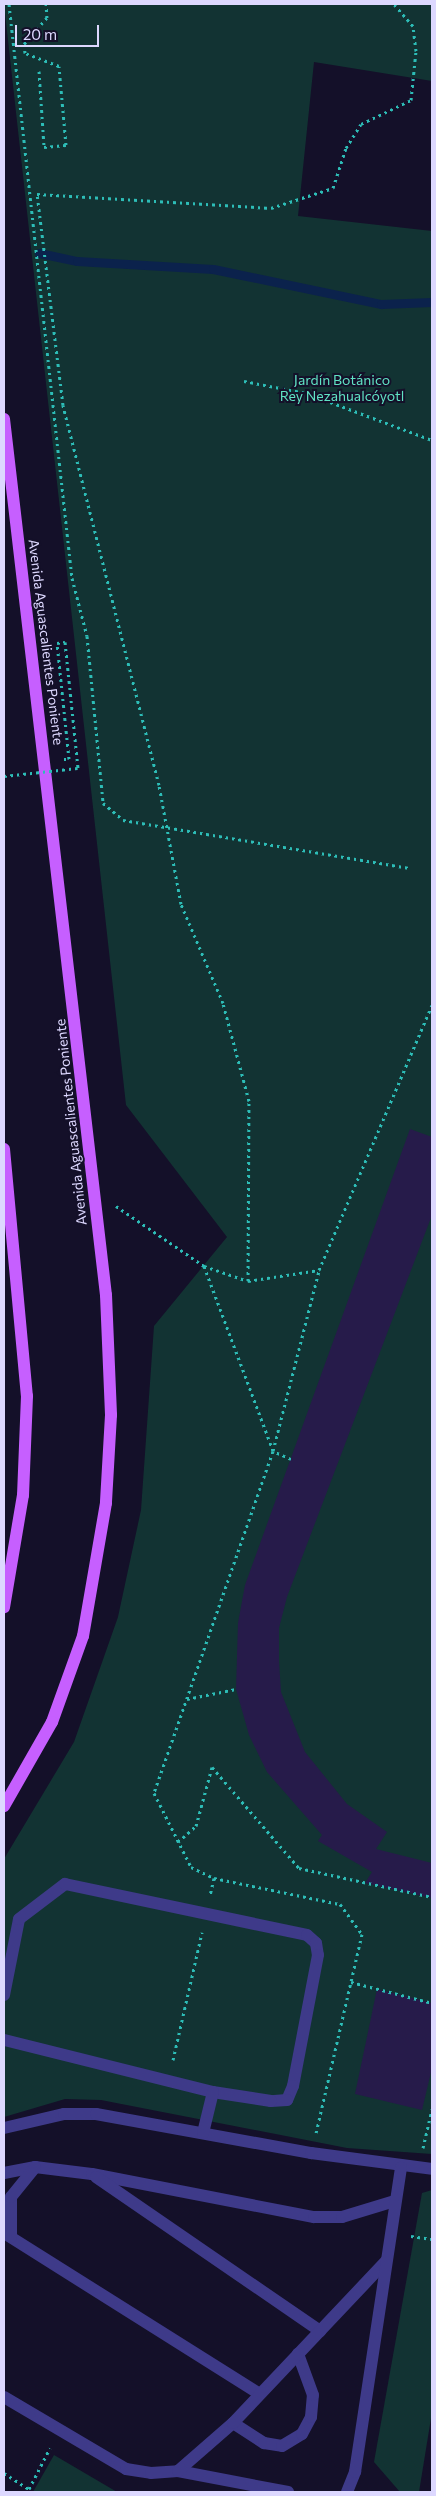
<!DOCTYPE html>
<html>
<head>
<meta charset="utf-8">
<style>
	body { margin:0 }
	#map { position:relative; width:436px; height:2496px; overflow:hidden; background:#141029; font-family:Commissioner,sans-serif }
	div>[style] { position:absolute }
	.green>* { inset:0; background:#123333 }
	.stream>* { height:9px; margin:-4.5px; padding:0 4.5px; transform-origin:4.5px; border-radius:4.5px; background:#0b224c }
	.building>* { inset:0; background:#261b4a }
	.path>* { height:3px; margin-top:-1.5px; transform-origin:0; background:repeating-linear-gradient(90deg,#2dbdb7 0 2.5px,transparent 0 6.5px) }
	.minor>* { height:12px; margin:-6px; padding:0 6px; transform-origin:6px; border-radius:6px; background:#3e3a89 }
	.major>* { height:12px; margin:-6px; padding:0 6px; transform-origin:6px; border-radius:6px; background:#c65fff }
	.path-bridge>* { height:3px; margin-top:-1.5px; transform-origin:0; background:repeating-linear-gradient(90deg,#2dbdb7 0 2.5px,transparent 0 6.5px) }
	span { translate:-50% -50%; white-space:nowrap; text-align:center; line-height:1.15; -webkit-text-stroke:4px #141029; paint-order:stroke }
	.park-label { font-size:14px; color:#60e3c4 }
	.street-label { font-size:14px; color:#ddd8ff }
	.frame { position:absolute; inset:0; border:5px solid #ddd8ff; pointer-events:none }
	.scale { position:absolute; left:15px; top:25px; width:84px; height:22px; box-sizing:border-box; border:2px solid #ddd8ff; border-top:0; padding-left:6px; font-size:15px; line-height:18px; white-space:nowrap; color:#ddd8ff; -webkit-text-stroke:4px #141029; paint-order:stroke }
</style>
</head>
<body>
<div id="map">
	<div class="green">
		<i style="clip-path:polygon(4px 4px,432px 4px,432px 81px,314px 62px,298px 216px,432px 231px,432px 2154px,347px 2148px,101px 2100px,65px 2099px,4px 2117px,4px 1859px,74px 1742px,118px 1617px,141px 1510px,154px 1326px,227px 1237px,126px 1105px)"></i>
		<i style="clip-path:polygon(432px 2190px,432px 2412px,419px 2492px,400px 2492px,374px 2462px,422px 2193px)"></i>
		<i style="clip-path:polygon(54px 2455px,117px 2492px,33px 2492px)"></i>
	</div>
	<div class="stream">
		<i style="left:39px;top:253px;width:39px;rotate:12deg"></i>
		<i style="left:77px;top:261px;width:136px;rotate:3.4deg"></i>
		<i style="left:213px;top:269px;width:172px;rotate:11.8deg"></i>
		<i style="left:381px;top:304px;width:51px;rotate:-2.2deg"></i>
	</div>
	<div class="building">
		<i style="clip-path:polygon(410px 1129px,432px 1137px,432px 1215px,287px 1597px,279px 1628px,279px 1661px,281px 1692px,305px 1752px,347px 1804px,387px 1832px,376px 1849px,432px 1863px,432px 1898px,365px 1883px,372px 1872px,318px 1841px,322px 1835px,267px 1772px,249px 1735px,236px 1689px,238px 1623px,245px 1585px)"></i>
		<i style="clip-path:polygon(377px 1989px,432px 2003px,432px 2068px,422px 2110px,355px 2094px)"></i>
	</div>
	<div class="path">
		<i style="left:9px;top:4px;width:577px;rotate:83.74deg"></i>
		<i style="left:72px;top:578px;width:60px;rotate:75.5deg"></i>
		<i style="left:87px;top:636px;width:168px;rotate:84.5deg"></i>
		<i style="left:103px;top:803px;width:26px;rotate:40deg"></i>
		<i style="left:123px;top:820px;width:292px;rotate:9.5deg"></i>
		<i style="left:39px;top:71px;width:76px;rotate:86.2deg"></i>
		<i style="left:44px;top:147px;width:22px;rotate:-5deg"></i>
		<i style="left:66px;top:145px;width:79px;rotate:-95.1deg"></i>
		<i style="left:59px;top:66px;width:36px;rotate:-159deg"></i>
		<i style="left:25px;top:53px;width:9px;rotate:-96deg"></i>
		<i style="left:24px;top:44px;width:35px;rotate:-49deg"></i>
		<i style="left:47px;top:18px;width:14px;rotate:-94deg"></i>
		<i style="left:244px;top:381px;width:63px;rotate:11deg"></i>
		<i style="left:306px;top:393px;width:134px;rotate:20.5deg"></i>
		<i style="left:64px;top:759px;width:5px"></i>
		<i style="left:69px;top:759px;width:117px;rotate:-95.9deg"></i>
		<i style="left:57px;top:643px;width:8px;rotate:-7deg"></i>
		<i style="left:65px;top:642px;width:127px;rotate:84.1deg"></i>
		<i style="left:116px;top:1206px;width:107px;rotate:34.3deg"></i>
		<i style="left:204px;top:1266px;width:197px;rotate:69.5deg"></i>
		<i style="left:273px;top:1451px;width:362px;rotate:109.2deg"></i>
		<i style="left:154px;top:1793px;width:83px;rotate:63.4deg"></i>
		<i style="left:191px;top:1867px;width:25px;rotate:26deg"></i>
		<i style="left:214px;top:1878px;width:17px;rotate:103deg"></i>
		<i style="left:204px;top:1266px;width:46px;rotate:18.8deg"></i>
		<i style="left:248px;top:1281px;width:72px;rotate:-8.8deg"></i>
		<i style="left:248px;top:1281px;width:180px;rotate:-89.7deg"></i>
		<i style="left:249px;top:1101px;width:101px;rotate:-104.9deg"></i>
		<i style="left:223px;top:1003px;width:108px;rotate:-113deg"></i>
		<i style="left:181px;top:904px;width:121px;rotate:-100.5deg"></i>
		<i style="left:159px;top:785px;width:392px;rotate:-104.2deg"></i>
		<i style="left:63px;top:405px;width:213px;rotate:-97deg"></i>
		<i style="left:37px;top:194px;width:234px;rotate:3.4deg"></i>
		<i style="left:271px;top:208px;width:65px;rotate:-17.9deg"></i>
		<i style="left:333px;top:188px;width:42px;rotate:-72deg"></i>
		<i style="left:346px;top:148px;width:28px;rotate:-58deg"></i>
		<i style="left:361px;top:124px;width:55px;rotate:-25.6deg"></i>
		<i style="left:411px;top:100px;width:49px;rotate:-84.2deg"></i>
		<i style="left:416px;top:51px;width:25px;rotate:-97deg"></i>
		<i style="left:413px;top:26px;width:29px;rotate:-131deg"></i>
		<i style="left:291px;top:1459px;width:20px;rotate:-156deg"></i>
		<i style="left:273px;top:1451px;width:187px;rotate:-75.7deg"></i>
		<i style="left:319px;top:1270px;width:288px;rotate:-66.9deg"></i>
		<i style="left:187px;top:1699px;width:50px;rotate:-11.5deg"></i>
		<i style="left:178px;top:1842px;width:24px;rotate:-42deg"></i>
		<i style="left:196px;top:1826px;width:61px;rotate:-74.8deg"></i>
		<i style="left:212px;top:1767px;width:133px;rotate:49.3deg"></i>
		<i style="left:299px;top:1868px;width:136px;rotate:12.3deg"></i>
		<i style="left:214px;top:1878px;width:129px;rotate:11.7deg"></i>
		<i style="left:340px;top:1904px;width:37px;rotate:54deg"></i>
		<i style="left:362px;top:1934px;width:204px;rotate:103deg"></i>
		<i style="left:351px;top:1982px;width:84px;rotate:14.5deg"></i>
		<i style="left:173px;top:2060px;width:131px;rotate:-77.2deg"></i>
		<i style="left:423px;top:2148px;width:40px;rotate:-77deg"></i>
		<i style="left:411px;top:2236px;width:21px;rotate:8deg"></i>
		<i style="left:4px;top:2473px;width:30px;rotate:33deg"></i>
		<i style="left:29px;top:2489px;width:46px;rotate:-62.9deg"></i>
	</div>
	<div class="minor">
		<i style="left:4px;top:1995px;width:77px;rotate:-78.8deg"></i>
		<i style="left:19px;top:1919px;width:58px;rotate:-37.3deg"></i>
		<i style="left:65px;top:1884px;width:247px;rotate:11.9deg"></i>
		<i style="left:307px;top:1935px;width:12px;rotate:42deg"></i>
		<i style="left:316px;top:1943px;width:12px;rotate:81deg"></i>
		<i style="left:318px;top:1955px;width:133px;rotate:100.8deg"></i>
		<i style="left:293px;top:2086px;width:15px;rotate:113deg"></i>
		<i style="left:287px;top:2100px;width:16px;rotate:176deg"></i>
		<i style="left:271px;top:2101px;width:59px;rotate:-171.2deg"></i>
		<i style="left:213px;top:2092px;width:215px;rotate:-166deg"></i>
		<i style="left:4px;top:2128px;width:62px;rotate:-13.1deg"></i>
		<i style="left:64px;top:2114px;width:32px"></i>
		<i style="left:96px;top:2114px;width:219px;rotate:10.3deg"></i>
		<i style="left:311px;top:2153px;width:122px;rotate:7.5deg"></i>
		<i style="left:203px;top:2133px;width:42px;rotate:-76.3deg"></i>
		<i style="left:4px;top:2173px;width:32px;rotate:-11deg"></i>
		<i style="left:35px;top:2167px;width:57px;rotate:7deg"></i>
		<i style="left:92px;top:2174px;width:226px;rotate:11deg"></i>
		<i style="left:314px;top:2217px;width:28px"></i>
		<i style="left:342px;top:2217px;width:55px;rotate:-16.8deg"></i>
		<i style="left:96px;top:2177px;width:272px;rotate:34.5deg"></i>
		<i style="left:4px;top:2233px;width:302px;rotate:32.2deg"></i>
		<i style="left:11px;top:2237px;width:40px;rotate:-90deg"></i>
		<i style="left:11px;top:2197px;width:38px;rotate:-51deg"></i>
		<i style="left:4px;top:2397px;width:142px;rotate:30.5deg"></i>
		<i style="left:126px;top:2469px;width:25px;rotate:9deg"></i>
		<i style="left:151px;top:2473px;width:27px;rotate:-4deg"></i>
		<i style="left:178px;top:2471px;width:112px;rotate:10.8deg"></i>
		<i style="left:233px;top:2423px;width:37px;rotate:33deg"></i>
		<i style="left:264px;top:2443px;width:18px;rotate:9deg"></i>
		<i style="left:282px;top:2446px;width:23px;rotate:-31deg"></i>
		<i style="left:302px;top:2434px;width:19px;rotate:-62deg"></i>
		<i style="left:311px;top:2417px;width:22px;rotate:-85deg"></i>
		<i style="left:313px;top:2395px;width:44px;rotate:-110.1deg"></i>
		<i style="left:178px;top:2471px;width:73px;rotate:-41.1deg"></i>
		<i style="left:233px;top:2423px;width:223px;rotate:-46.6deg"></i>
		<i style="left:347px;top:2492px;width:22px;rotate:-68deg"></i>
		<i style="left:355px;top:2472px;width:308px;rotate:-81.4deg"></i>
	</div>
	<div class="major">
		<i style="left:4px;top:419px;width:882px;rotate:83.36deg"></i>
		<i style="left:106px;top:1295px;width:120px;rotate:87.6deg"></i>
		<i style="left:111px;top:1415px;width:88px;rotate:93.3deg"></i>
		<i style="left:106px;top:1503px;width:135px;rotate:99.8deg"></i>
		<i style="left:83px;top:1636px;width:91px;rotate:109.8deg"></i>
		<i style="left:52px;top:1722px;width:97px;rotate:119.7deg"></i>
		<i style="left:4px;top:1149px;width:248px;rotate:84.7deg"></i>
		<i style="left:27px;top:1396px;width:99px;rotate:92.3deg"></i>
		<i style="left:23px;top:1495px;width:114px;rotate:99.6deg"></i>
	</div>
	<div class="path-bridge">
		<i style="left:4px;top:776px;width:74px;rotate:-6.2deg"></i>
	</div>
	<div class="park-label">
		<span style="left:342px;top:388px">Jardín Botánico<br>Rey Nezahualcóyotl</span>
	</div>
	<div class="street-label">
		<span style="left:46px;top:642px;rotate:83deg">Avenida Aguascalientes Poniente</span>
		<span style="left:71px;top:1122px;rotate:-96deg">Avenida Aguascalientes Poniente</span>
	</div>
	<div class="frame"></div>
	<div class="scale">20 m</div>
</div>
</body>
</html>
